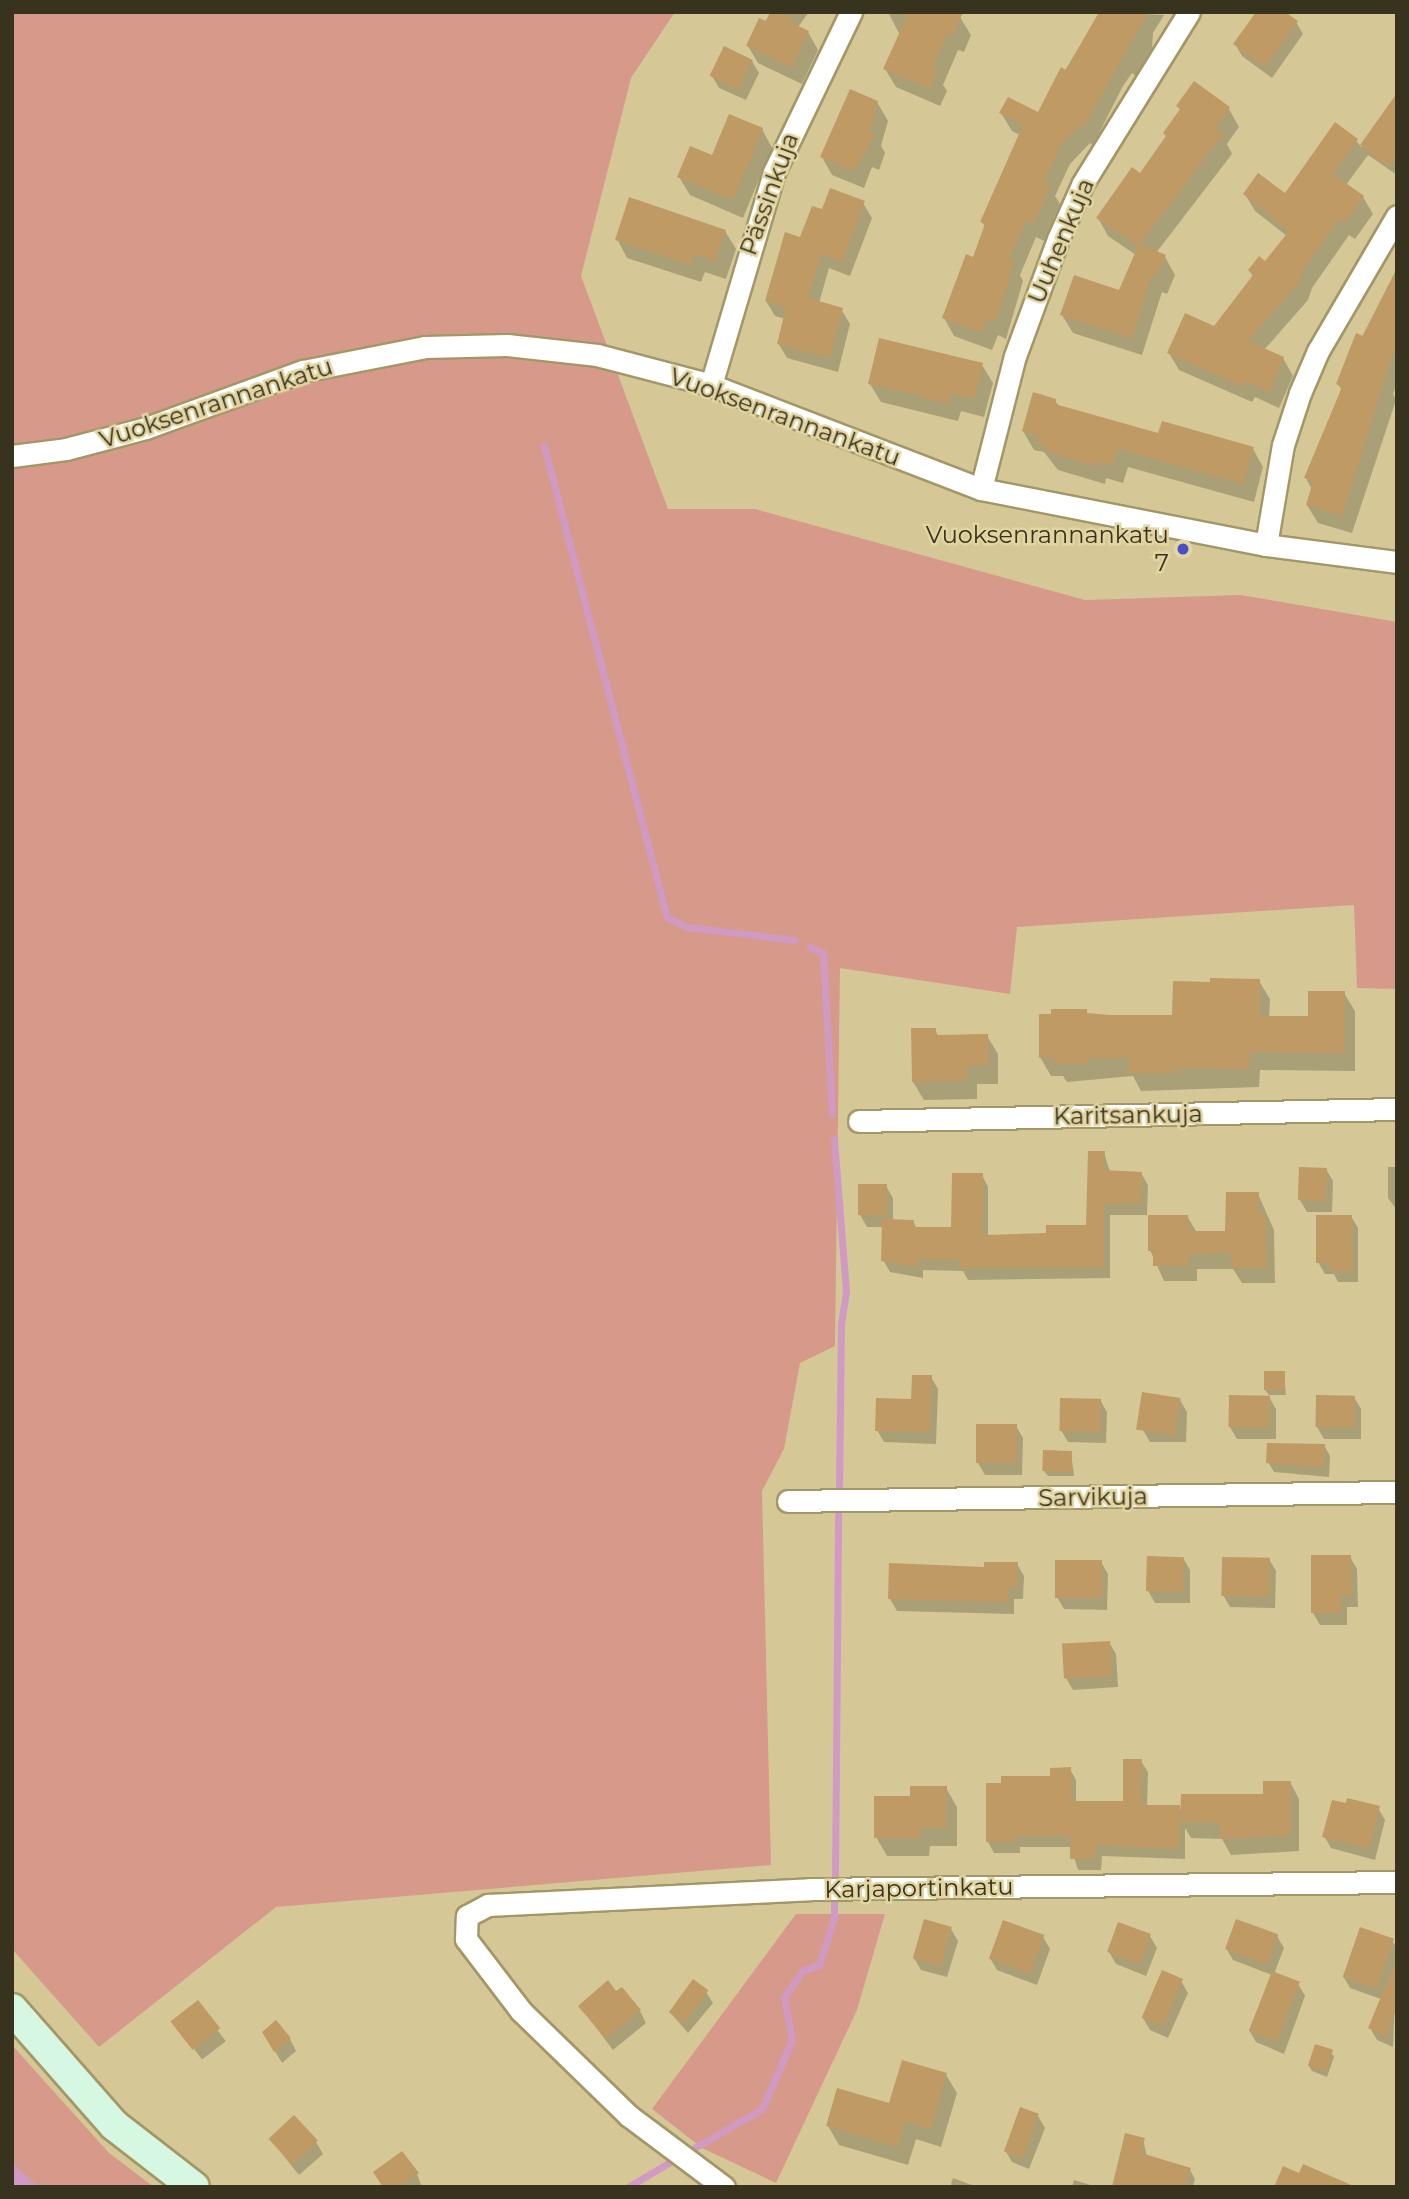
<!DOCTYPE html>
<html>
<head>
<meta charset="utf-8">
<style>
	body { margin:0 }
	#map { position:relative; width:1409px; height:2199px; overflow:hidden; background:#d5c896; font-family:Montserrat,sans-serif }
	div>[style] { position:absolute }
	.green>* { inset:0; background:#d79a8a }
	.water>* { inset:0; background:#d09ac3 }
	.shadow>* { inset:0; background:#0003; transform-origin:0 0 }
	.stream>* { height:7px; margin:-3.5px; padding:0 3.5px; transform-origin:3.5px; border-radius:3.5px; background:#d09ac3 }
	.building>* { inset:0; background:#c09a64; transform-origin:0 0 }
	.roads { filter:drop-shadow(2px 0 #a49767) drop-shadow(-2px 0 #a49767) drop-shadow(0 2px #a49767) drop-shadow(0 -2px #a49767) }
	.minor>* { height:21px; margin:-10.5px; padding:0 10.5px; transform-origin:10.5px; border-radius:10.5px; background:#fff }
	.secondary>* { height:30px; margin:-15px; padding:0 15px; transform-origin:15px; border-radius:15px; background:#d6f8e3 }
	.dots>* { width:19px; height:19px; translate:-50% -50%; box-sizing:border-box; border:4px solid #e2d5a2; border-radius:50% }
	span { translate:-50% -50%; white-space:nowrap; text-align:center; line-height:1.15; -webkit-text-stroke:5px #e2d5a2; paint-order:stroke }
	.street-label { font-size:24px; color:#38331f }
	.poi-label { font-size:24px; color:#38331f }
	.right { translate:-100% -50%; text-align:right }
	.frame { position:absolute; inset:0; border:14px solid #38331f; pointer-events:none }
</style>
</head>
<body>
<div id="map">
	<div class="green">
		<i style="clip-path:polygon(12px 12px,675px 12px,631px 78px,581px 276px,668px 509px,755px 509px,1085px 600px,1241px 595px,1397px 622px,1397px 989px,1357px 988px,1354px 905px,1017px 927px,1010px 994px,840px 968px,835px 1346px,800px 1363px,784px 1449px,762px 1491px,771px 1865px,276px 1907px,99px 2047px,12px 1949px)"></i>
		<i style="clip-path:polygon(796px 1914px,885px 1914px,857px 2010px,776px 2183px,702px 2148px,652px 2109px)"></i>
		<i style="clip-path:polygon(12px 2045px,109px 2153px,154px 2187px,28px 2187px,12px 2172px)"></i>
	</div>
	<div class="water">
		<i style="clip-path:polygon(12px 2163px,39px 2187px,12px 2187px)"></i>
	</div>
	<div class="shadow">
		<i style="clip-path:polygon(772px 12px,809px 12px,798px 27px,808px 32px,818px 50px,802px 84px,758px 63px,748px 46px)"></i>
		<i style="clip-path:polygon(888px 12px,949px 12px,960px 17px,971px 35px,964px 52px,958px 50px,943px 85px,947px 91px,940px 106px,896px 87px,885px 69px,900px 35px)"></i>
		<i style="clip-path:polygon(1100px 12px,1164px 15px,1153px 33px,1152px 48px,1136px 76px,1132px 73px,1123px 86px,1093px 145px,1090px 143px,1070px 164px,1055px 196px,1060px 204px,1044px 241px,1036px 237px,1020px 275px,1023px 281px,1006px 339px,998px 335px,992px 350px,954px 336px,944px 318px,974px 260px,986px 228px,982px 222px,1020px 135px,1012px 131px,1001px 113px,1039px 114px)"></i>
		<i style="clip-path:polygon(1296px 22px,1303px 34px,1272px 78px,1242px 56px,1235px 44px)"></i>
		<i style="clip-path:polygon(752px 61px,759px 73px,746px 100px,719px 88px,712px 76px)"></i>
		<i style="clip-path:polygon(1194px 84px,1229px 109px,1239px 127px,1227px 144px,1232px 154px,1156px 253px,1165px 257px,1175px 275px,1167px 294px,1162px 292px,1142px 355px,1073px 333px,1062px 315px,1120px 292px,1136px 255px,1108px 236px,1098px 218px,1140px 175px,1167px 137px,1181px 111px,1178px 106px)"></i>
		<i style="clip-path:polygon(1396px 97px,1397px 175px,1368px 155px,1346px 185px,1363px 197px,1373px 214px,1355px 239px,1349px 235px,1312px 288px,1308px 300px,1264px 350px,1283px 358px,1293px 376px,1279px 408px,1255px 397px,1252px 402px,1179px 370px,1169px 353px,1214px 328px,1254px 278px,1250px 271px,1265px 264px,1287px 236px,1255px 211px,1245px 194px,1286px 195px,1356px 140px,1361px 147px)"></i>
		<i style="clip-path:polygon(877px 102px,888px 121px,881px 146px,885px 153px,879px 170px,872px 167px,864px 188px,832px 175px,822px 157px)"></i>
		<i style="clip-path:polygon(762px 129px,772px 148px,743px 218px,690px 195px,679px 177px)"></i>
		<i style="clip-path:polygon(863px 203px,872px 218px,850px 276px,829px 268px,819px 303px,841px 309px,850px 324px,838px 372px,787px 358px,778px 343px,785px 319px,775px 316px,766px 301px,823px 211px)"></i>
		<i style="clip-path:polygon(725px 231px,736px 249px,726px 279px,705px 272px,701px 282px,627px 258px,617px 239px)"></i>
		<i style="clip-path:polygon(1397px 268px,1397px 384px,1393px 394px,1396px 400px,1352px 533px,1318px 523px,1307px 505px,1312px 490px,1306px 478px,1342px 391px,1338px 384px)"></i>
		<i style="clip-path:polygon(982px 365px,993px 383px,984px 417px,961px 411px,958px 421px,881px 402px,870px 384px)"></i>
		<i style="clip-path:polygon(1055px 400px,1059px 407px,1159px 435px,1253px 449px,1263px 467px,1254px 502px,1128px 467px,1123px 483px,1106px 478px,1105px 484px,1058px 470px,1044px 452px,1034px 450px,1023px 431px)"></i>
		<i style="clip-path:polygon(1259px 981px,1270px 999px,1269px 1018px,1310px 1018px,1344px 993px,1355px 1011px,1355px 1071px,1260px 1070px,1259px 1087px,1141px 1091px,1133px 1076px,1067px 1082px,1063px 1076px,1051px 1076px,1040px 1057px,1086px 1011px,1089px 1015px,1174px 1017px,1212px 983px)"></i>
		<i style="clip-path:polygon(935px 1030px,939px 1037px,987px 1036px,998px 1054px,998px 1084px,977px 1084px,977px 1099px,924px 1100px,913px 1082px)"></i>
		<i style="clip-path:polygon(1104px 1153px,1110px 1172px,1141px 1173px,1148px 1185px,1147px 1215px,1110px 1215px,1110px 1278px,968px 1280px,963px 1271px,923px 1270px,923px 1278px,890px 1272px,883px 1260px,883px 1227px,867px 1227px,860px 1215px,886px 1186px,893px 1198px,893px 1221px,913px 1221px,917px 1229px,953px 1229px,982px 1175px,988px 1187px,988px 1236px,1048px 1235px,1088px 1227px)"></i>
		<i style="clip-path:polygon(1388px 1167px,1397px 1167px,1397px 1210px,1388px 1198px)"></i>
		<i style="clip-path:polygon(1326px 1169px,1333px 1181px,1332px 1212px,1307px 1212px,1300px 1200px)"></i>
		<i style="clip-path:polygon(1258px 1194px,1274px 1230px,1275px 1283px,1242px 1283px,1233px 1269px,1197px 1269px,1197px 1281px,1164px 1281px,1150px 1250px,1187px 1216px,1197px 1233px,1227px 1232px)"></i>
		<i style="clip-path:polygon(1351px 1216px,1358px 1228px,1358px 1282px,1338px 1282px,1334px 1274px,1325px 1274px,1318px 1262px)"></i>
		<i style="clip-path:polygon(1284px 1373px,1286px 1395px,1269px 1395px,1265px 1390px)"></i>
		<i style="clip-path:polygon(931px 1377px,938px 1389px,936px 1444px,884px 1442px,877px 1430px,913px 1401px)"></i>
		<i style="clip-path:polygon(1269px 1397px,1276px 1409px,1276px 1439px,1237px 1439px,1230px 1427px)"></i>
		<i style="clip-path:polygon(1354px 1397px,1361px 1409px,1361px 1439px,1324px 1439px,1317px 1427px)"></i>
		<i style="clip-path:polygon(1100px 1400px,1107px 1412px,1106px 1443px,1068px 1442px,1061px 1430px)"></i>
		<i style="clip-path:polygon(1180px 1400px,1187px 1412px,1186px 1442px,1150px 1442px,1143px 1430px)"></i>
		<i style="clip-path:polygon(1016px 1426px,1023px 1438px,1022px 1475px,985px 1475px,978px 1463px)"></i>
		<i style="clip-path:polygon(1324px 1445px,1330px 1456px,1329px 1477px,1274px 1472px,1268px 1462px)"></i>
		<i style="clip-path:polygon(1071px 1452px,1074px 1476px,1048px 1476px,1044px 1471px)"></i>
		<i style="clip-path:polygon(1350px 1557px,1357px 1569px,1358px 1607px,1347px 1607px,1347px 1625px,1320px 1625px,1313px 1613px)"></i>
		<i style="clip-path:polygon(1183px 1558px,1190px 1570px,1190px 1603px,1155px 1603px,1148px 1591px)"></i>
		<i style="clip-path:polygon(1269px 1559px,1276px 1571px,1275px 1608px,1230px 1607px,1223px 1595px)"></i>
		<i style="clip-path:polygon(1101px 1562px,1108px 1574px,1107px 1610px,1064px 1609px,1057px 1597px)"></i>
		<i style="clip-path:polygon(1017px 1564px,1024px 1576px,1023px 1599px,1014px 1599px,1014px 1614px,897px 1611px,890px 1599px,985px 1569px)"></i>
		<i style="clip-path:polygon(1109px 1642px,1116px 1654px,1118px 1687px,1073px 1690px,1066px 1678px)"></i>
		<i style="clip-path:polygon(1141px 1761px,1148px 1772px,1147px 1807px,1179px 1807px,1182px 1812px,1265px 1796px,1290px 1782px,1299px 1799px,1299px 1851px,1231px 1855px,1222px 1839px,1191px 1838px,1185px 1828px,1185px 1859px,1102px 1856px,1101px 1870px,1078px 1870px,1071px 1847px,1020px 1847px,1020px 1853px,994px 1853px,988px 1842px,1003px 1784px,1052px 1778px,1070px 1769px,1076px 1780px,1076px 1802px,1125px 1803px)"></i>
		<i style="clip-path:polygon(946px 1788px,957px 1807px,957px 1846px,930px 1846px,929px 1856px,887px 1856px,876px 1837px,912px 1797px)"></i>
		<i style="clip-path:polygon(1378px 1808px,1385px 1820px,1375px 1860px,1331px 1848px,1324px 1836px)"></i>
		<i style="clip-path:polygon(951px 1929px,958px 1941px,947px 1977px,921px 1970px,914px 1958px)"></i>
		<i style="clip-path:polygon(1150px 1936px,1157px 1948px,1146px 1976px,1116px 1964px,1109px 1952px)"></i>
		<i style="clip-path:polygon(1277px 1936px,1284px 1948px,1274px 1974px,1298px 1984px,1305px 1996px,1284px 2054px,1256px 2042px,1249px 2030px,1272px 1975px,1233px 1960px,1226px 1948px)"></i>
		<i style="clip-path:polygon(1043px 1937px,1050px 1949px,1037px 1985px,997px 1970px,990px 1958px)"></i>
		<i style="clip-path:polygon(1392px 1941px,1397px 1948px,1393px 2047px,1377px 2040px,1370px 2028px,1381px 1999px,1350px 1988px,1343px 1976px)"></i>
		<i style="clip-path:polygon(1181px 1981px,1188px 1993px,1168px 2038px,1150px 2030px,1143px 2018px)"></i>
		<i style="clip-path:polygon(706px 1992px,713px 2003px,688px 2033px,669px 2011px)"></i>
		<i style="clip-path:polygon(616px 1994px,640px 2011px,646px 2023px,613px 2050px,580px 2006px)"></i>
		<i style="left:197px;top:2003px;width:48px;height:30px;rotate:53deg"></i>
		<i style="clip-path:polygon(264px 2033px,290px 2039px,296px 2051px,282px 2063px)"></i>
		<i style="clip-path:polygon(1331px 2052px,1334px 2057px,1327px 2077px,1312px 2071px,1309px 2066px)"></i>
		<i style="clip-path:polygon(946px 2075px,957px 2093px,941px 2147px,916px 2139px,908px 2165px,839px 2145px,828px 2126px,890px 2105px)"></i>
		<i style="clip-path:polygon(1038px 2116px,1045px 2128px,1029px 2169px,1012px 2162px,1005px 2150px)"></i>
		<i style="clip-path:polygon(270px 2139px,316px 2142px,323px 2154px,299px 2175px)"></i>
		<i style="clip-path:polygon(1143px 2139px,1147px 2157px,1190px 2170px,1195px 2179px,1193px 2187px,1121px 2187px)"></i>
		<i style="clip-path:polygon(417px 2174px,422px 2187px,383px 2187px)"></i>
		<i style="clip-path:polygon(953px 2178px,977px 2187px,950px 2187px)"></i>
		<i style="clip-path:polygon(1074px 2180px,1097px 2187px,1072px 2187px)"></i>
	</div>
	<div class="stream">
		<i style="left:544px;top:446px;width:487px;rotate:75.4deg"></i>
		<i style="left:667px;top:917px;width:22px;rotate:27deg"></i>
		<i style="left:687px;top:927px;width:108px;rotate:6.9deg"></i>
		<i style="left:810px;top:947px;width:14px;rotate:25deg"></i>
		<i style="left:823px;top:953px;width:161px;rotate:86.8deg"></i>
		<i style="left:834px;top:1139px;width:153px;rotate:85.5deg"></i>
		<i style="left:846px;top:1292px;width:33px;rotate:99deg"></i>
		<i style="left:841px;top:1325px;width:163px;rotate:90.7deg"></i>
		<i style="left:835px;top:1876px;width:362px;rotate:-89.5deg"></i>
		<i style="left:694px;top:2148px;width:78px;rotate:-29.8deg"></i>
		<i style="left:762px;top:2109px;width:75px;rotate:-66.5deg"></i>
		<i style="left:792px;top:2040px;width:44px;rotate:-100.5deg"></i>
		<i style="left:784px;top:1997px;width:32px;rotate:-55deg"></i>
		<i style="left:802px;top:1971px;width:18px;rotate:-19deg"></i>
		<i style="left:819px;top:1965px;width:49px;rotate:-72.3deg"></i>
		<i style="left:834px;top:1918px;width:16px;rotate:-90deg"></i>
		<i style="left:628px;top:2187px;width:49px;rotate:-30.8deg"></i>
	</div>
	<div class="building">
		<i style="clip-path:polygon(770px 12px,793px 17px,790px 22px,809px 31px,792px 67px,746px 46px,759px 18px,766px 21px)"></i>
		<i style="clip-path:polygon(900px 12px,963px 12px,953px 35px,948px 32px,932px 69px,937px 71px,930px 89px,883px 69px,907px 16px)"></i>
		<i style="clip-path:polygon(1099px 12px,1148px 12px,1083px 128px,1079px 126px,1060px 146px,1044px 182px,1051px 185px,1034px 224px,1026px 220px,1009px 259px,1014px 261px,996px 322px,987px 318px,982px 333px,942px 318px,966px 254px,973px 257px,985px 224px,980px 222px,1023px 125px,999px 113px,1008px 97px,1038px 112px,1061px 67px,1066px 70px)"></i>
		<i style="clip-path:polygon(1256px 12px,1285px 12px,1298px 21px,1265px 67px,1233px 44px)"></i>
		<i style="left:724px;top:46px;width:32px;height:33px;rotate:26deg"></i>
		<i style="clip-path:polygon(1194px 81px,1230px 107px,1215px 129px,1223px 134px,1140px 244px,1166px 255px,1156px 277px,1152px 275px,1132px 338px,1060px 315px,1074px 275px,1119px 290px,1138px 246px,1096px 218px,1132px 167px,1140px 173px,1166px 136px,1163px 133px,1180px 109px,1176px 106px)"></i>
		<i style="clip-path:polygon(850px 89px,878px 101px,870px 131px,876px 134px,854px 171px,820px 157px)"></i>
		<i style="clip-path:polygon(1397px 93px,1397px 154px,1388px 166px,1360px 145px)"></i>
		<i style="clip-path:polygon(729px 114px,763px 128px,733px 200px,677px 177px,690px 146px,712px 155px)"></i>
		<i style="clip-path:polygon(1335px 122px,1358px 139px,1333px 174px,1364px 196px,1345px 223px,1339px 219px,1303px 270px,1299px 283px,1248px 341px,1284px 357px,1269px 392px,1245px 381px,1243px 386px,1167px 353px,1185px 313px,1214px 326px,1253px 275px,1248px 270px,1259px 256px,1265px 261px,1289px 231px,1243px 194px,1258px 173px,1285px 193px)"></i>
		<i style="clip-path:polygon(830px 188px,865px 201px,842px 262px,821px 254px,808px 298px,843px 308px,830px 358px,777px 344px,786px 307px,765px 301px,785px 232px,800px 237px,812px 206px,822px 209px)"></i>
		<i style="clip-path:polygon(629px 197px,726px 230px,715px 261px,694px 254px,691px 265px,615px 240px)"></i>
		<i style="clip-path:polygon(1397px 269px,1397px 340px,1342px 516px,1306px 505px,1313px 481px,1304px 478px,1342px 387px,1336px 384px,1356px 333px,1363px 336px)"></i>
		<i style="clip-path:polygon(879px 338px,983px 363px,974px 399px,951px 394px,948px 403px,868px 384px)"></i>
		<i style="clip-path:polygon(1033px 392px,1056px 399px,1055px 404px,1158px 433px,1162px 421px,1254px 447px,1243px 484px,1118px 449px,1113px 466px,1096px 461px,1094px 466px,1046px 452px,1047px 447px,1037px 444px,1039px 436px,1022px 431px)"></i>
		<i style="clip-path:polygon(1210px 978px,1260px 979px,1260px 1016px,1308px 1016px,1308px 991px,1345px 991px,1345px 1053px,1250px 1052px,1249px 1069px,1178px 1068px,1178px 1073px,1129px 1073px,1129px 1058px,1089px 1058px,1089px 1064px,1054px 1064px,1054px 1058px,1039px 1058px,1039px 1014px,1051px 1014px,1051px 1009px,1087px 1009px,1087px 1013px,1109px 1015px,1172px 1015px,1173px 981px,1210px 982px)"></i>
		<i style="clip-path:polygon(911px 1028px,936px 1028px,936px 1035px,988px 1034px,989px 1066px,967px 1066px,967px 1081px,912px 1082px)"></i>
		<i style="clip-path:polygon(1088px 1151px,1105px 1151px,1104px 1170px,1142px 1172px,1141px 1203px,1104px 1204px,1104px 1267px,959px 1268px,959px 1260px,917px 1259px,918px 1267px,881px 1261px,882px 1219px,914px 1220px,913px 1227px,951px 1227px,952px 1173px,983px 1173px,982px 1235px,1046px 1233px,1046px 1225px,1086px 1225px)"></i>
		<i style="left:1299px;top:1167px;width:28px;height:33px;rotate:2deg"></i>
		<i style="left:858px;top:1184px;width:29px;height:31px"></i>
		<i style="clip-path:polygon(1226px 1192px,1259px 1192px,1259px 1213px,1266px 1213px,1267px 1268px,1231px 1268px,1231px 1253px,1189px 1254px,1189px 1266px,1153px 1266px,1153px 1251px,1148px 1251px,1148px 1215px,1188px 1215px,1189px 1231px,1225px 1231px)"></i>
		<i style="clip-path:polygon(1316px 1215px,1352px 1215px,1353px 1271px,1330px 1271px,1330px 1263px,1316px 1263px)"></i>
		<i style="left:1264px;top:1371px;width:21px;height:19px"></i>
		<i style="clip-path:polygon(912px 1375px,932px 1375px,930px 1432px,875px 1431px,876px 1398px,911px 1399px)"></i>
		<i style="left:1142px;top:1392px;width:39px;height:38px;rotate:9deg"></i>
		<i style="left:1229px;top:1395px;width:41px;height:32px;rotate:1deg"></i>
		<i style="left:1316px;top:1395px;width:39px;height:32px;rotate:1deg"></i>
		<i style="left:1060px;top:1398px;width:41px;height:33px;rotate:1deg"></i>
		<i style="left:976px;top:1424px;width:41px;height:39px"></i>
		<i style="clip-path:polygon(1267px 1443px,1325px 1444px,1324px 1468px,1266px 1463px)"></i>
		<i style="left:1043px;top:1450px;width:29px;height:21px;rotate:2deg"></i>
		<i style="clip-path:polygon(1311px 1555px,1351px 1555px,1352px 1595px,1341px 1595px,1341px 1613px,1311px 1613px)"></i>
		<i style="left:1147px;top:1556px;width:37px;height:35px;rotate:2deg"></i>
		<i style="left:1222px;top:1557px;width:48px;height:39px;rotate:1deg"></i>
		<i style="left:1055px;top:1560px;width:47px;height:38px"></i>
		<i style="clip-path:polygon(984px 1562px,1018px 1562px,1017px 1588px,1008px 1587px,1008px 1602px,888px 1599px,889px 1563px,984px 1567px)"></i>
		<i style="left:1110px;top:1641px;width:35px;height:48px;rotate:87deg"></i>
		<i style="clip-path:polygon(1123px 1759px,1142px 1759px,1141px 1805px,1180px 1805px,1179px 1849px,1096px 1845px,1096px 1859px,1070px 1859px,1070px 1836px,1015px 1836px,1015px 1842px,986px 1842px,986px 1783px,1001px 1783px,1001px 1776px,1050px 1776px,1050px 1768px,1071px 1767px,1071px 1801px,1123px 1801px)"></i>
		<i style="clip-path:polygon(1263px 1781px,1291px 1781px,1291px 1835px,1220px 1839px,1220px 1823px,1180px 1822px,1181px 1794px,1263px 1794px)"></i>
		<i style="clip-path:polygon(910px 1786px,947px 1786px,947px 1828px,920px 1828px,920px 1838px,874px 1838px,874px 1796px,910px 1796px)"></i>
		<i style="clip-path:polygon(1347px 1798px,1380px 1806px,1369px 1848px,1322px 1837px,1332px 1800px,1346px 1803px)"></i>
		<i style="left:924px;top:1919px;width:29px;height:41px;rotate:16deg"></i>
		<i style="left:1236px;top:1919px;width:45px;height:32px;rotate:20deg"></i>
		<i style="left:1003px;top:1920px;width:44px;height:41px;rotate:20deg"></i>
		<i style="left:1118px;top:1922px;width:35px;height:32px;rotate:20deg"></i>
		<i style="left:1360px;top:1927px;width:36px;height:53px;rotate:19deg"></i>
		<i style="clip-path:polygon(1397px 1958px,1397px 2008px,1386px 2036px,1368px 2028px)"></i>
		<i style="left:1162px;top:1970px;width:23px;height:52px;rotate:23deg"></i>
		<i style="left:1272px;top:1971px;width:30px;height:64px;rotate:21deg"></i>
		<i style="left:693px;top:1979px;width:19px;height:41px;rotate:36deg"></i>
		<i style="clip-path:polygon(608px 1980px,616px 1991px,622px 1987px,641px 2010px,606px 2039px,578px 2006px)"></i>
		<i style="left:198px;top:2000px;width:36px;height:35px;rotate:52deg"></i>
		<i style="clip-path:polygon(276px 2020px,291px 2038px,274px 2052px,262px 2032px)"></i>
		<i style="left:1315px;top:2044px;width:19px;height:23px;rotate:18deg"></i>
		<i style="clip-path:polygon(902px 2060px,947px 2073px,931px 2129px,905px 2122px,898px 2147px,826px 2126px,837px 2088px,889px 2103px)"></i>
		<i style="left:1020px;top:2107px;width:20px;height:47px;rotate:20deg"></i>
		<i style="left:294px;top:2115px;width:35px;height:35px;rotate:47deg"></i>
		<i style="clip-path:polygon(1125px 2133px,1145px 2138px,1141px 2153px,1191px 2168px,1185px 2187px,1112px 2187px)"></i>
		<i style="clip-path:polygon(402px 2151px,419px 2173px,399px 2187px,383px 2187px,373px 2172px)"></i>
		<i style="clip-path:polygon(1303px 2164px,1356px 2187px,1274px 2187px,1283px 2166px,1299px 2173px)"></i>
	</div>
	<div class="roads">
		<div class="minor">
			<i style="left:711px;top:385px;width:222px;rotate:-73.5deg"></i>
			<i style="left:774px;top:172px;width:178px;rotate:-64.3deg"></i>
			<i style="left:12px;top:456px;width:54px;rotate:-7.4deg"></i>
			<i style="left:66px;top:449px;width:83px;rotate:-14.7deg"></i>
			<i style="left:146px;top:428px;width:167px;rotate:-20deg"></i>
			<i style="left:303px;top:371px;width:124px;rotate:-11.1deg"></i>
			<i style="left:425px;top:347px;width:82px;rotate:-1.4deg"></i>
			<i style="left:507px;top:345px;width:91px;rotate:6.3deg"></i>
			<i style="left:597px;top:355px;width:118px;rotate:14.7deg"></i>
			<i style="left:711px;top:385px;width:289px;rotate:21.1deg"></i>
			<i style="left:981px;top:489px;width:290px;rotate:11.1deg"></i>
			<i style="left:1266px;top:545px;width:132px;rotate:7.4deg"></i>
			<i style="left:981px;top:489px;width:137px;rotate:-75.7deg"></i>
			<i style="left:1015px;top:356px;width:125px;rotate:-69.8deg"></i>
			<i style="left:1058px;top:239px;width:61px;rotate:-65.9deg"></i>
			<i style="left:1083px;top:183px;width:201px;rotate:-58.2deg"></i>
			<i style="left:1266px;top:545px;width:101px;rotate:-80.4deg"></i>
			<i style="left:1283px;top:445px;width:55px;rotate:-71.9deg"></i>
			<i style="left:1300px;top:393px;width:46px;rotate:-66.8deg"></i>
			<i style="left:1318px;top:351px;width:156px;rotate:-59.7deg"></i>
			<i style="left:859px;top:1121px;width:538px;rotate:-1.28deg"></i>
			<i style="left:788px;top:1501px;width:609px;rotate:-0.85deg"></i>
			<i style="left:724px;top:2187px;width:119px;rotate:-143.2deg"></i>
			<i style="left:629px;top:2116px;width:151px;rotate:-135.8deg"></i>
			<i style="left:521px;top:2011px;width:91px;rotate:-127.4deg"></i>
			<i style="left:466px;top:1939px;width:23px;rotate:-88deg"></i>
			<i style="left:467px;top:1916px;width:24px;rotate:-28deg"></i>
			<i style="left:488px;top:1905px;width:322px;rotate:-2.8deg"></i>
			<i style="left:810px;top:1889px;width:587px;rotate:-0.68deg"></i>
		</div>
		<div class="secondary">
			<i style="left:12px;top:2009px;width:154px;rotate:48.7deg"></i>
			<i style="left:114px;top:2125px;width:101px;rotate:37.8deg"></i>
		</div>
	</div>
	<div class="dots">
		<i style="left:1183px;top:549px;background:#4950c5"></i>
	</div>
	<div class="street-label">
		<span style="left:769px;top:194px;rotate:-70deg">Pässinkuja</span>
		<span style="left:1061px;top:241px;rotate:-67deg">Uuhenkuja</span>
		<span style="left:216px;top:403px;rotate:-18deg">Vuoksenrannankatu</span>
		<span style="left:785px;top:417px;rotate:20deg">Vuoksenrannankatu</span>
		<span style="left:1128px;top:1115px;rotate:-1deg">Karitsankuja</span>
		<span style="left:1093px;top:1497px;rotate:-1deg">Sarvikuja</span>
		<span style="left:919px;top:1888px;rotate:-1deg">Karjaportinkatu</span>
	</div>
	<div class="poi-label">
		<span class="right" style="left:1169px;top:549px">Vuoksenrannankatu<br>7</span>
	</div>
	<div class="frame"></div>
</div>
</body>
</html>
